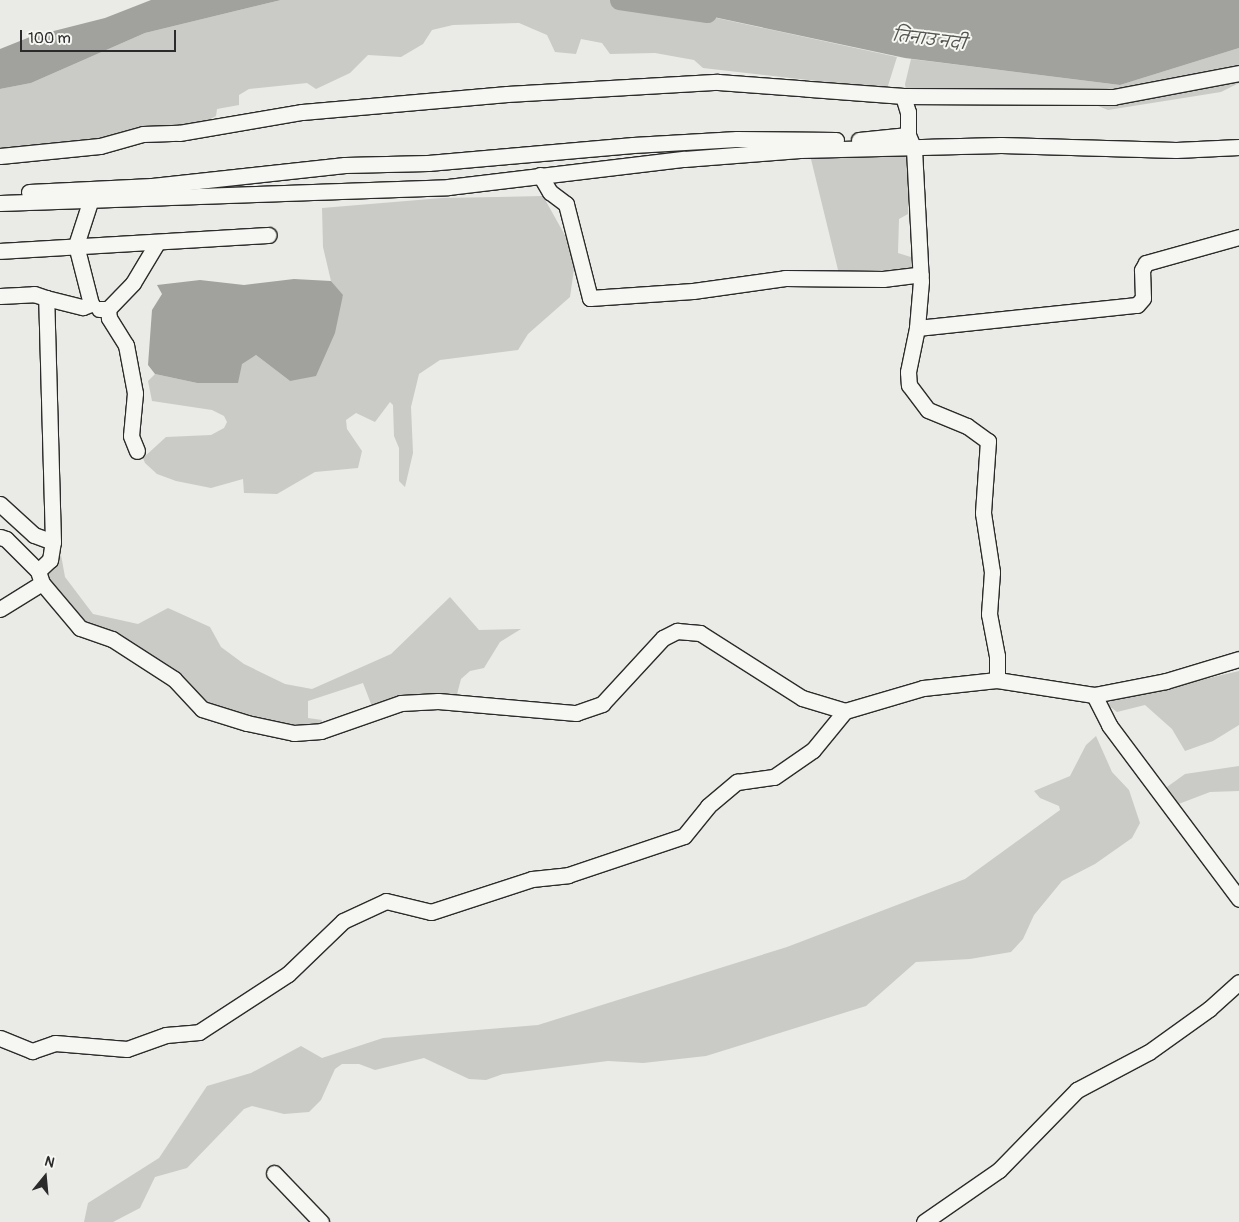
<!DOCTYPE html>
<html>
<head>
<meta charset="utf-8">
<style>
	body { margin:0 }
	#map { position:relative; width:1239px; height:1222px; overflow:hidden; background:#eaeae6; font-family:Pangolin,"Playpen Sans Deva",sans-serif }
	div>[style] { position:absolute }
	.green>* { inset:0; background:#cacac7 }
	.water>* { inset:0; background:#a1a19e }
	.river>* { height:19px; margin:-9.5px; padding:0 9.5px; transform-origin:9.5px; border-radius:9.5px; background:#a1a19e }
	.roads { filter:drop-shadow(1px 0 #2b2b2b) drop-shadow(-1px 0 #2b2b2b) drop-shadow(0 1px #2b2b2b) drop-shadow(0 -1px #2b2b2b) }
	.minor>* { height:15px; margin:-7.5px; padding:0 7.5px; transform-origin:7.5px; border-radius:7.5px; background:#f6f6f2 }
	span { translate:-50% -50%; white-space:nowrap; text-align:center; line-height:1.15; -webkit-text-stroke:4px #f6f6f2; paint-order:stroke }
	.water-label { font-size:16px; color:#545453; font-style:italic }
	.north { position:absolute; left:20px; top:1152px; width:50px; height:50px; -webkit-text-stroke:4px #f6f6f2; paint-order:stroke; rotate:17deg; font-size:14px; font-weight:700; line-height:20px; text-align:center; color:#2b2b2b }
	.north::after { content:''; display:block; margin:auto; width:18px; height:22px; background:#2b2b2b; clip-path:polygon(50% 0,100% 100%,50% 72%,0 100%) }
	.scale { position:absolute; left:20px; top:30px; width:156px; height:22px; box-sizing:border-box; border:2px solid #2b2b2b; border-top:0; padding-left:6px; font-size:15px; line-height:18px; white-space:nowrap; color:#2b2b2b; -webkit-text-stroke:4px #f6f6f2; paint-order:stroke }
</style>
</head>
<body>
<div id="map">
	<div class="green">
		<i style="clip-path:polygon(281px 0,634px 0,897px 57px,887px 89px,703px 68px,694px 60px,655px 53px,610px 54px,602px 43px,581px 39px,576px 54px,555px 52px,547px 35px,519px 23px,453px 25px,432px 30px,423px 44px,401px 57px,368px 55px,350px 73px,316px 89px,307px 83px,249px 89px,239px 95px,239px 105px,217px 109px,216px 116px,191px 130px,0 151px,0 89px,31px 83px,145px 33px)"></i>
		<i style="clip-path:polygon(1239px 48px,1239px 83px,1221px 92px,1108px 110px,1073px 96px,986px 91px,936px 105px,908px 106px,905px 84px,911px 59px,1120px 85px)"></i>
		<i style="clip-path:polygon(900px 153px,909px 160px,908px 214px,899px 219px,898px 253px,914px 258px,914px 270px,839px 274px,810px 155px)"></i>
		<i style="clip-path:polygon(543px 196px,576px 255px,570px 297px,528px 334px,518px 350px,440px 360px,419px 374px,411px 407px,413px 453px,405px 487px,399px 481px,399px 448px,394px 436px,393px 405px,390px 402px,375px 422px,356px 413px,346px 420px,347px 429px,362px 451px,358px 468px,315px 472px,277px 494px,244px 493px,243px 479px,211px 488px,176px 481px,157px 474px,145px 463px,143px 458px,166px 437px,211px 435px,224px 428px,227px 422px,224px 416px,212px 410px,152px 401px,148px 381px,155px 374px,197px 383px,256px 355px,290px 381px,343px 296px,331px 281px,323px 247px,322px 208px,442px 198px)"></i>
		<i style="clip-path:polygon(61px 555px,65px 577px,93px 614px,138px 624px,168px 608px,210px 627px,221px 647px,244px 664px,285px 684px,312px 689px,391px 654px,450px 597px,479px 630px,521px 629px,500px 642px,484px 668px,470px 671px,461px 679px,456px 698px,373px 709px,363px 683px,308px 701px,308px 718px,322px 720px,320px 728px,295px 730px,215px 710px,83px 626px,43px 575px)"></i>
		<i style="clip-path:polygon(1239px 671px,1239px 725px,1213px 741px,1185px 751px,1172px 729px,1145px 705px,1117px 712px,1108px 705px,1111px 701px)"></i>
		<i style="clip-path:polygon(1096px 736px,1112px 772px,1129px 790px,1140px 823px,1132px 838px,1095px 864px,1062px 881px,1034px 915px,1023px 939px,1011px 952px,970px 959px,916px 962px,866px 1006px,706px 1056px,643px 1063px,608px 1061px,503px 1074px,486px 1080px,469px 1079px,424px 1058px,375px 1070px,359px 1064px,342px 1064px,335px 1069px,321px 1100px,309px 1112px,284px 1114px,252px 1106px,244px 1109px,187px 1168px,155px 1177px,140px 1208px,113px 1222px,84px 1222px,88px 1203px,159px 1158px,207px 1086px,251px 1073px,301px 1046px,322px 1058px,383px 1038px,538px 1025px,787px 947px,965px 879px,1060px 810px,1059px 806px,1040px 798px,1034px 791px,1070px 776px,1086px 745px)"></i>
		<i style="clip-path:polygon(1239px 766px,1239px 791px,1210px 792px,1176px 805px,1167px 787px,1185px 774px)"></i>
	</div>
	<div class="water">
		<i style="clip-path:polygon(151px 0,281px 0,145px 33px,31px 83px,0 89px,0 49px,30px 37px,105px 18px)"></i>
		<i style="clip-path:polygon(634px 0,1239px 0,1239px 48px,1120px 85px,905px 58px)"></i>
		<i style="clip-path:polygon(294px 279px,331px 281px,343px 295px,335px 333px,316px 376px,290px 381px,256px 355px,242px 364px,238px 383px,197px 383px,155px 374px,148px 365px,152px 310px,162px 294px,157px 285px,200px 280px,244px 285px)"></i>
	</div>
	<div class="river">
		<i style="left:619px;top:0;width:89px;rotate:8.4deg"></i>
	</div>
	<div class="roads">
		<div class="minor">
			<i style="left:903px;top:96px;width:17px;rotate:73deg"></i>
			<i style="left:908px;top:112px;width:23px;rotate:90deg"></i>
			<i style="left:908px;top:135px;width:15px;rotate:67deg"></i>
			<i style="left:914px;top:149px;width:132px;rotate:87deg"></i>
			<i style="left:921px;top:281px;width:47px;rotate:94.9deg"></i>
			<i style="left:917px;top:328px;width:45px;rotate:101.6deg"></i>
			<i style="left:908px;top:372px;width:13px;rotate:86deg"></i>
			<i style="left:909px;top:385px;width:31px;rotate:53deg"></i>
			<i style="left:928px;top:410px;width:42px;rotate:22.3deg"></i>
			<i style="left:967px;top:426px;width:26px;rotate:36deg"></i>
			<i style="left:988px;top:441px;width:72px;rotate:94deg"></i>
			<i style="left:983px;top:513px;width:60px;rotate:81.3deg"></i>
			<i style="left:992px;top:572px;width:42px;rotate:94.1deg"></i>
			<i style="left:989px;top:614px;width:43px;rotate:79.2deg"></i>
			<i style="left:997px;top:656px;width:24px;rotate:90deg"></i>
			<i style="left:859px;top:140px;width:49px;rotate:-5.8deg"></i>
			<i style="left:0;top:156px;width:100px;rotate:-5.7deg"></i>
			<i style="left:100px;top:146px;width:45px;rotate:-15.6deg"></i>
			<i style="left:143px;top:134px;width:36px;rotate:-2deg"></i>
			<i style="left:179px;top:133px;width:125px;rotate:-9.7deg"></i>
			<i style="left:302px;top:112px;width:206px;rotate:-5deg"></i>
			<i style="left:507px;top:94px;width:211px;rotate:-3.3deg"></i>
			<i style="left:718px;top:82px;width:186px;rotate:4.3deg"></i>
			<i style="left:903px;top:96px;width:210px;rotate:0.3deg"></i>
			<i style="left:1113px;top:97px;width:128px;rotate:-10.8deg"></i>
			<i style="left:540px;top:175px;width:20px;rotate:60deg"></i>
			<i style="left:550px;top:192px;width:20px;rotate:37deg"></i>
			<i style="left:566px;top:204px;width:97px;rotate:75.7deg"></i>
			<i style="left:590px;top:298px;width:103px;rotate:-3.9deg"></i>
			<i style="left:693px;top:291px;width:93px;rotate:-8deg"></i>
			<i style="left:785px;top:278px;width:98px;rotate:0.6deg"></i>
			<i style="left:883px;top:279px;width:38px;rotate:-7deg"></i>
			<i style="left:29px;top:192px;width:123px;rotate:-2.8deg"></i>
			<i style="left:152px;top:186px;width:194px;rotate:-6.2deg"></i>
			<i style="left:345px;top:165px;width:83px;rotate:-1.4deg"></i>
			<i style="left:428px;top:163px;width:206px;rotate:-5deg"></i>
			<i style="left:633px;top:145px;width:104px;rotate:-3.3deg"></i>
			<i style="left:737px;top:139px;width:99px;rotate:0.6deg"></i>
			<i style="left:0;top:203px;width:448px;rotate:-2deg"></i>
			<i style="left:448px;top:187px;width:238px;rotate:-6.8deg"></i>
			<i style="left:684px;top:159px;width:116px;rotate:-4.4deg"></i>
			<i style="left:800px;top:150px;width:201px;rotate:-1.4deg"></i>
			<i style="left:1001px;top:145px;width:175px;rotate:1.6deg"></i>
			<i style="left:1176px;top:150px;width:63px;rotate:-2.7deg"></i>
			<i style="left:0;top:251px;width:269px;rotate:-3.4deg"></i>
			<i style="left:0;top:296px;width:34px;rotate:-3deg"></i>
			<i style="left:34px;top:294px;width:13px;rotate:18deg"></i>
			<i style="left:99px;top:309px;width:9px"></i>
			<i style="left:108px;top:309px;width:36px;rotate:-46deg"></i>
			<i style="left:133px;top:283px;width:47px;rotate:-59deg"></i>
			<i style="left:108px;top:309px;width:9px;rotate:84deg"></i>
			<i style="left:109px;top:318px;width:32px;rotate:58deg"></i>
			<i style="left:126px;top:345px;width:49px;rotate:79.4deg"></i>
			<i style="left:135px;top:393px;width:43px;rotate:95.3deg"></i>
			<i style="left:131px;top:436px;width:16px;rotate:68deg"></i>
			<i style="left:917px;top:328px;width:221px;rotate:-6deg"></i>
			<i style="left:1137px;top:305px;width:9px;rotate:-49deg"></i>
			<i style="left:1143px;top:298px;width:28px;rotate:-92deg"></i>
			<i style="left:1142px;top:270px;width:8px;rotate:-60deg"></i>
			<i style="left:1146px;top:263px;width:97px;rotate:-15.6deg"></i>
			<i style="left:0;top:504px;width:46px;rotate:42.4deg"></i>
			<i style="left:34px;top:535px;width:20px;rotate:20deg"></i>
			<i style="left:0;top:537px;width:6px;rotate:18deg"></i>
			<i style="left:6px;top:539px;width:45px;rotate:45deg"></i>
			<i style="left:38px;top:571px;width:13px;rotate:72deg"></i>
			<i style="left:42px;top:583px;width:59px;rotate:49.8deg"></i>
			<i style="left:80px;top:628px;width:34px;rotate:19deg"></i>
			<i style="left:112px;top:639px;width:74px;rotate:32.8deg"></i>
			<i style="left:174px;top:679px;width:41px;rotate:47deg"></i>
			<i style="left:202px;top:709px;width:47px;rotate:17.3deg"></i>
			<i style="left:247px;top:723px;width:48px;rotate:12deg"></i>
			<i style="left:294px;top:733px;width:27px;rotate:-4deg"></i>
			<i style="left:321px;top:731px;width:85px;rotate:-19.3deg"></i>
			<i style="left:401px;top:703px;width:37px;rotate:-3deg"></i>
			<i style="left:438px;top:701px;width:139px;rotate:5deg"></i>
			<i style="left:576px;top:713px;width:28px;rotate:-19deg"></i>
			<i style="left:602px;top:704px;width:90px;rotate:-47.3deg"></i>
			<i style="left:663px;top:638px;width:16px;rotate:-27deg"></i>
			<i style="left:677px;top:631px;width:23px;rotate:5deg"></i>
			<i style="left:700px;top:633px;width:121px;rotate:32.5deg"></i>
			<i style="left:802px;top:698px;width:45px;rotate:16.8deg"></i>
			<i style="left:38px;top:571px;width:16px;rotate:-43deg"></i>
			<i style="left:50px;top:560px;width:18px;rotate:-81deg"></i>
			<i style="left:53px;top:542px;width:244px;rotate:-91.6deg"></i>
			<i style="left:46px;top:298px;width:38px;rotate:14deg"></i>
			<i style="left:83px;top:307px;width:9px;rotate:-21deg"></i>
			<i style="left:91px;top:304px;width:61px;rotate:-104.3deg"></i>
			<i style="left:76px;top:245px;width:45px;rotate:-72deg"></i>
			<i style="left:0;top:609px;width:49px;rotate:-31.8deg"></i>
			<i style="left:1094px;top:695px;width:34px;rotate:63deg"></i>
			<i style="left:1109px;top:725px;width:217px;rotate:53.2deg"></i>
			<i style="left:0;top:1038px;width:35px;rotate:22deg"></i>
			<i style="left:32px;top:1051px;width:24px;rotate:-19deg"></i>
			<i style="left:55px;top:1043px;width:72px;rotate:4.8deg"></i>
			<i style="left:127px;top:1049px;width:41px;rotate:-19.7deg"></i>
			<i style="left:166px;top:1035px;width:33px;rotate:-5deg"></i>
			<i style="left:199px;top:1032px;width:106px;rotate:-33.1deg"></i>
			<i style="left:288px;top:974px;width:76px;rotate:-43.9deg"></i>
			<i style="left:343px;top:921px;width:47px;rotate:-24.9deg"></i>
			<i style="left:386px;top:901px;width:46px;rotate:13.7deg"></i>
			<i style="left:431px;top:912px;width:106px;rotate:-18.1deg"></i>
			<i style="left:532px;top:879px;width:36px;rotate:-6deg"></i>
			<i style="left:568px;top:875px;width:122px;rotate:-18.6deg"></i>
			<i style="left:684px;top:836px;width:38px;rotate:-51deg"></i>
			<i style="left:708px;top:806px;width:38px;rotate:-40deg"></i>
			<i style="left:737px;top:782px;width:37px;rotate:-8deg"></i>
			<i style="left:774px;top:777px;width:47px;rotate:-34.7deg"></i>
			<i style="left:813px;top:750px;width:50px;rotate:-50.6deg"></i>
			<i style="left:845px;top:711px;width:81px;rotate:-16.4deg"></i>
			<i style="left:923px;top:688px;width:74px;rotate:-6.2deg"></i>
			<i style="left:997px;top:680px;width:98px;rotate:8.8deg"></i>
			<i style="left:1094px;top:695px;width:73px;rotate:-11deg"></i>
			<i style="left:1166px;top:681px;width:76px;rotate:-16.8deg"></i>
			<i style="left:274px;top:1173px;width:68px;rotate:46.2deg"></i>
			<i style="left:924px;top:1222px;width:91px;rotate:-34.7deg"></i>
			<i style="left:999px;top:1170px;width:112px;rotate:-45.7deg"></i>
			<i style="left:1077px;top:1090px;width:81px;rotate:-27.8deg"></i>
			<i style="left:1149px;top:1052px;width:74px;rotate:-35.6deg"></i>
			<i style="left:1209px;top:1009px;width:40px;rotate:-42deg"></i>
		</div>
	</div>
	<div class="water-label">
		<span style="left:929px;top:40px;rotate:7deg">तिनाउ नदी</span>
	</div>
	<div class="north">N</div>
	<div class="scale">100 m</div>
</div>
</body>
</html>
